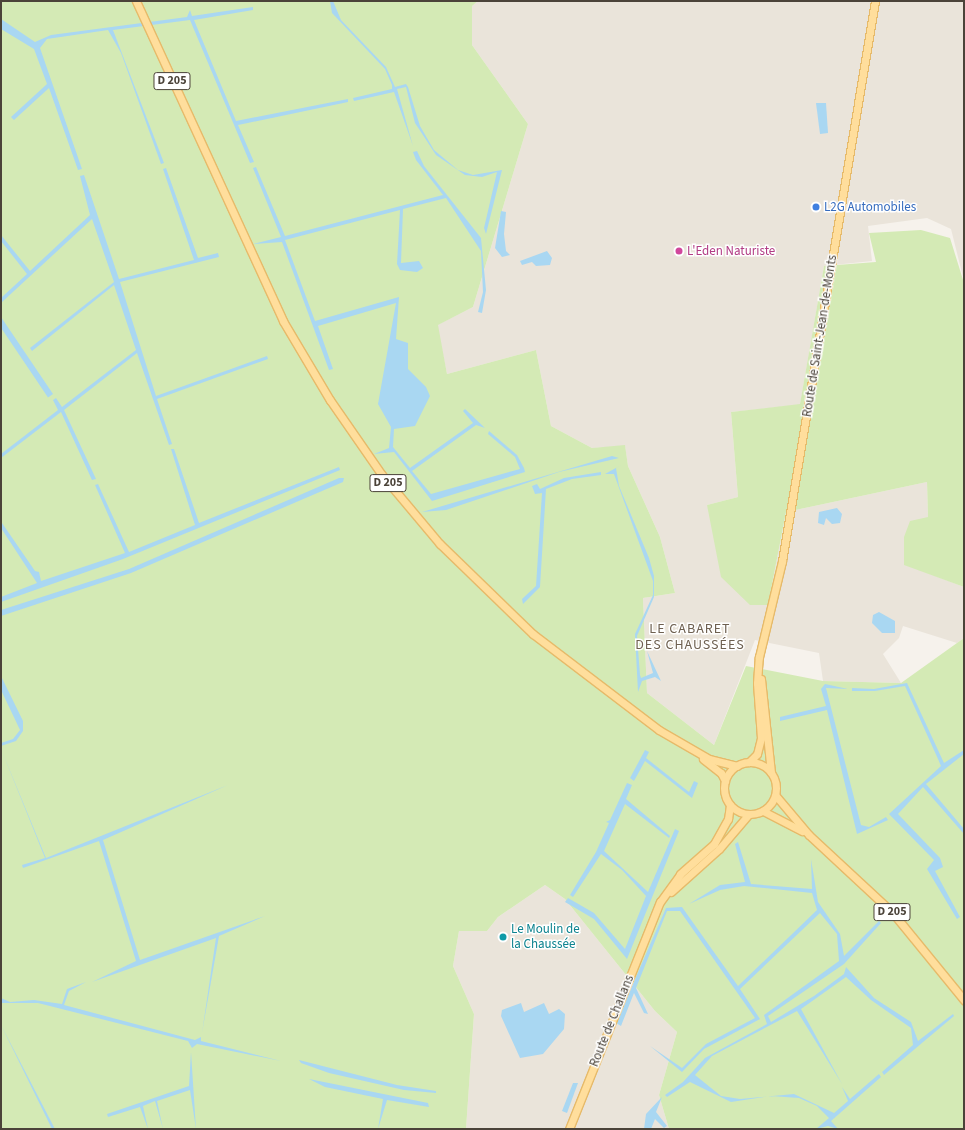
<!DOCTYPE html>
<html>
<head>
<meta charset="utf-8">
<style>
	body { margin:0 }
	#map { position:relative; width:965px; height:1130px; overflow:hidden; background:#f6f2ec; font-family:"Source Sans 3",sans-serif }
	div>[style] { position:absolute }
	.residential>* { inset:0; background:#eae4da }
	.green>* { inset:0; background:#d4eab5 }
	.water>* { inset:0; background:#a9d7f2; transform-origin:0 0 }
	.roads { filter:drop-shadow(1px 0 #e6ba6a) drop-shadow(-1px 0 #e6ba6a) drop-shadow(0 1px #e6ba6a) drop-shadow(0 -1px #e6ba6a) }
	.major>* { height:7px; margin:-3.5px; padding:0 3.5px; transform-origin:3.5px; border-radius:3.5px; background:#ffde9c }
	.major>.ring { margin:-3.5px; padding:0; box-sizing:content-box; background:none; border:7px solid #ffde9c; border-radius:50% }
	.dots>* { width:11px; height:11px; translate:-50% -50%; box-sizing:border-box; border:2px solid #fff; border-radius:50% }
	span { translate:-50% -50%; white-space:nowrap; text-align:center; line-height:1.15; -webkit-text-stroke:3px #fff; paint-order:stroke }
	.shield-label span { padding:1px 3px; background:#fff; border:1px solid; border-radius:3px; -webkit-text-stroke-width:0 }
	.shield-label { font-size:12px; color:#4b4339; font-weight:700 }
	.shop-label { font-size:13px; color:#366cbe }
	.left { translate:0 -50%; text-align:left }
	.hotel-label { font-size:13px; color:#b23c85 }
	.street-label { font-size:13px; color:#4b4339 }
	.culture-label { font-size:13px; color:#0d838f }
	.neighbourhood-label { font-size:14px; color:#6e6050; letter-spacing:1px }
	.frame { position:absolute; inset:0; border:2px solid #4b4339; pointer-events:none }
</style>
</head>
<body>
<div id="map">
	<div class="residential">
		<i style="clip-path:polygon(478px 1px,964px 1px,964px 281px,951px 229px,927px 218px,868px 226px,872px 261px,824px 266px,800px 405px,731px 412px,738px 497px,707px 505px,768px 605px,786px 512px,927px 482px,928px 517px,904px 564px,964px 587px,964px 638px,957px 643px,903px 626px,899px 638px,883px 654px,901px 683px,823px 681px,819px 653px,755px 640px,714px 745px,647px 693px,643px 598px,675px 593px,660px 537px,628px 466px,625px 446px,592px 448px,551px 426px,536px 350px,447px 374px,437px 325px,473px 307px,528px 124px,472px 45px,472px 6px)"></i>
		<i style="clip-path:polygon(545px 885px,565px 899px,655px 1011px,677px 1032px,659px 1095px,669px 1129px,466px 1129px,474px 1014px,453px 966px,459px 931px,487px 931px,498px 917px)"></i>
	</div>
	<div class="green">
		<i style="clip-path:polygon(1px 1px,478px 1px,472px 6px,472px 45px,528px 124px,473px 307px,438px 325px,447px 374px,536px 350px,551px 426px,592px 448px,625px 445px,628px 466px,660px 537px,675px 593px,643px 598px,647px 693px,714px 745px,746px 666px,823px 681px,901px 683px,964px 638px,964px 1129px,669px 1129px,659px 1095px,677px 1032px,655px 1011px,565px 899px,545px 885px,498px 917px,487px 931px,459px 931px,453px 966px,474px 1014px,466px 1129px,1px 1129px)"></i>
		<i style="clip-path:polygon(921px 230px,950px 238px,964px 283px,964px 587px,904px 565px,904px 537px,910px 521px,928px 517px,927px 482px,786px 512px,768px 605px,750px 605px,721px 577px,707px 505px,738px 497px,731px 412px,800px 404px,824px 266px,876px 262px,869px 233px)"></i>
	</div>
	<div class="water">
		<i style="clip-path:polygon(330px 1px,333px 1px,341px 20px,386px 67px,395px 87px,406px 84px,408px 87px,420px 126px,434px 150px,458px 170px,473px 175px,502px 170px,486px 234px,484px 228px,497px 172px,482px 177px,465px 175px,436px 155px,415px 123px,406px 87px,397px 89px,413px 146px,394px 92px,354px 101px,353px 98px,392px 89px,392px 85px,385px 69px,332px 13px)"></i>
		<i style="clip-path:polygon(253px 7px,253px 10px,194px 20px,236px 121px,348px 99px,348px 102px,238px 125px,254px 162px,250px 163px,190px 20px,113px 30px,164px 163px,161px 164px,121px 53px,108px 30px,47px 39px,40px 48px,82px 169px,78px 170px,49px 88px,14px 120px,11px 117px,47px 84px,34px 49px,1px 29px,1px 19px,35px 42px,51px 35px,187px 17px,190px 10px,192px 16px)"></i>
		<i style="clip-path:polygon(816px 103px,826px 103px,828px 133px,820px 134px)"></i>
		<i style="clip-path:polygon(417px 151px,424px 166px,481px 238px,486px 290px,482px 313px,478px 312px,483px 292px,481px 251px,446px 198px,403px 209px,401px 263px,419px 261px,423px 268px,417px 272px,400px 270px,397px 264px,400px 210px,285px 240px,315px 321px,399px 297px,396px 339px,408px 343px,408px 369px,426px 387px,430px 396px,415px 426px,394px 429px,393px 447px,410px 468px,473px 423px,463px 411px,465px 409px,485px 428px,476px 425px,412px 471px,431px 494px,520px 469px,515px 457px,488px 434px,489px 431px,517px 455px,524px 468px,525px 472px,432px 501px,394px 452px,374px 454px,389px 448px,391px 427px,378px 404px,396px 303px,318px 326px,333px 369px,329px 370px,282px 242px,253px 244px,281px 237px,253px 168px,256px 167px,285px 236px,443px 195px,416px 160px,413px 152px)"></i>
		<i style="clip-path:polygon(166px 168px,198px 258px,218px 253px,219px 257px,120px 282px,156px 396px,267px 356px,268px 359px,157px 399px,172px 444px,169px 445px,137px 353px,64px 410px,96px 479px,92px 480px,61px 412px,1px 458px,1px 454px,58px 410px,53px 400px,56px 398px,62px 407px,136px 350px,114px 285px,32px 351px,30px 348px,114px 282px,92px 219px,1px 303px,1px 298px,27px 274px,1px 241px,1px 235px,30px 271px,90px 215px,80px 176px,84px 175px,119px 279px,194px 260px,163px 169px)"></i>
		<i style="clip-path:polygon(501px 211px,506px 212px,504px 234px,506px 251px,510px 255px,502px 257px,495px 248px)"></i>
		<i style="clip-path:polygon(547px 251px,552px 258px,550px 265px,536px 266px,532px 262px,522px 265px,520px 261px)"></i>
		<i style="left:1px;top:317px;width:93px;height:6px;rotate:56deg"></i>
		<i style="clip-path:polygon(171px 449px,174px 449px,199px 523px,339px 467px,340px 470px,123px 559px,1px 602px,1px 597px,37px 583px,1px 528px,2px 523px,35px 571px,39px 572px,41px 581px,125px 553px,95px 485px,98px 484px,129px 552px,195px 525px)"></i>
		<i style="clip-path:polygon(612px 456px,619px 458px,559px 472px,446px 510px,422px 512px)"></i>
		<i style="clip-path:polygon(623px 464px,616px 468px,619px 486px,649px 558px,654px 576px,654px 597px,637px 636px,640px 675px,641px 678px,653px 673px,647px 651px,661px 681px,655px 677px,642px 681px,638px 692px,635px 634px,653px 595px,653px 581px,614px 474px,605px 474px)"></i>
		<i style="clip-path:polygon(601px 472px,601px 475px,572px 479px,546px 489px,540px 587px,523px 604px,522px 599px,536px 586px,542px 493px,535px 494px,532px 486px,537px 484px,540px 489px,564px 478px)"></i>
		<i style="clip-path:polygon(339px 478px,344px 478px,343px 482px,131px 573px,1px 616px,1px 610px,129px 569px)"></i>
		<i style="clip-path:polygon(837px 508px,842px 514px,840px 523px,832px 524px,826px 518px,824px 525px,818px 523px,819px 512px)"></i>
		<i style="clip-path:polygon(879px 612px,895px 621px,895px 633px,882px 633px,872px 623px,873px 615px)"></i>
		<i style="clip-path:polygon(1px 676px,23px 721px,23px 731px,16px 741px,1px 746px,1px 743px,13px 739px,20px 730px,1px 690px)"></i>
		<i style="clip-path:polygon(907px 683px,944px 763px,964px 750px,964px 754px,926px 784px,964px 829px,964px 834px,923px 787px,898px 814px,940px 858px,943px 867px,935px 871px,960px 917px,957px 919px,927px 869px,934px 860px,889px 814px,941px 766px,938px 759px,905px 686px,875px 691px,852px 691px,852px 688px,874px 689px)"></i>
		<i style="clip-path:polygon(825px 684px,848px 689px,826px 688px,861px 825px,869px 827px,886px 817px,888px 820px,857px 834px,827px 710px,780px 721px,780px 717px,826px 706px,821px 689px)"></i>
		<i style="clip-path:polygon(1px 749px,46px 858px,228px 785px,103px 840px,140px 960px,265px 916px,219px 936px,202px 1033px,216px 938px,92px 982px,136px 961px,99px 841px,23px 868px,22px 865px,45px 858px)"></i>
		<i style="clip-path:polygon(645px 750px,649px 752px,646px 758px,689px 792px,694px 781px,698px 783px,692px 798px,645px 761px,634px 781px,630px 778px)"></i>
		<i style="clip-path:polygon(627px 783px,632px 785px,626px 799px,670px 836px,669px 838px,625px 804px,604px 851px,648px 892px,675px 829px,679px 831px,627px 959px,594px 919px,565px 902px,568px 898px,594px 913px,625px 949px,646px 896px,622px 870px,601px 854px,573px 897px,570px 895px,596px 852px,609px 823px,606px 822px,610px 820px)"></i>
		<i style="clip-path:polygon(738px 842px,751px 884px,812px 889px,811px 859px,818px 902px,840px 934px,844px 956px,879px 921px,881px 923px,844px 964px,768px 1016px,771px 1022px,814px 996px,844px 974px,846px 967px,874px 998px,911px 1022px,918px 1041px,953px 1014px,954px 1016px,884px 1075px,882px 1072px,913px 1045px,911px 1028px,871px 1000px,846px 977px,801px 1009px,842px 1084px,797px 1011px,712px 1056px,695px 1075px,721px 1096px,740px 1099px,794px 1094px,834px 1113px,848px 1101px,842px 1087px,850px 1099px,879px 1074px,881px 1077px,831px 1121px,838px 1129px,828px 1126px,816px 1129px,829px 1118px,817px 1106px,799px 1098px,771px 1096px,731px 1102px,690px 1082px,667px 1097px,665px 1095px,683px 1082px,705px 1058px,767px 1024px,764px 1015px,839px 961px,837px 934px,820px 913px,740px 989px,760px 1019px,704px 1049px,682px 1072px,650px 1046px,682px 1068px,706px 1044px,755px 1018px,680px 911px,667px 911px,636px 988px,648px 1014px,644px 1013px,634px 993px,621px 1026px,616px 1023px,666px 908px,682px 907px,738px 986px,817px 910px,812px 893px,744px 886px,720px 890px,689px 904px,720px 885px,745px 882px,735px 844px)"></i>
		<i style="clip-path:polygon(86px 982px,69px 991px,64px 1005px,195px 1040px,201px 1037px,201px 1041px,281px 1061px,197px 1044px,192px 1048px,188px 1041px,38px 1003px,1px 1003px,1px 998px,10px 1002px,34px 1000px,62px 1004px,67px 989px)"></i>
		<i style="clip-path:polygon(521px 1003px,524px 1012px,544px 1003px,549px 1014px,559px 1009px,565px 1014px,564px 1029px,543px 1054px,520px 1058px,501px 1016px,502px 1010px)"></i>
		<i style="clip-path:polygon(1px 1025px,55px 1129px,52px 1129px)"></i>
		<i style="clip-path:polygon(191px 1052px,196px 1129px,190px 1090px,157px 1101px,163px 1129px,155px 1101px,143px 1106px,148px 1129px,140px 1107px,108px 1117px,107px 1114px,189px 1086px)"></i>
		<i style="clip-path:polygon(299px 1060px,397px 1085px,436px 1091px,436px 1093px,404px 1090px,329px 1073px,301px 1063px)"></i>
		<i style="clip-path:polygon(309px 1079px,428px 1103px,429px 1107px,387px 1100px,378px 1129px,383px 1099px,325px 1087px)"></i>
		<i style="clip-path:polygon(573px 1083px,578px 1083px,567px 1113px,562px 1111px)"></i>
		<i style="clip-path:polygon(662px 1097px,656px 1112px,667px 1126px,664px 1128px,655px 1119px,651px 1129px,644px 1129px,646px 1114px)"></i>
	</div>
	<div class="roads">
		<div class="major">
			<i style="left:136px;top:1px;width:352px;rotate:65.3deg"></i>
			<i style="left:283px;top:321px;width:92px;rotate:59.3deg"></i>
			<i style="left:330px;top:400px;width:91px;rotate:55.3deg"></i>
			<i style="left:382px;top:475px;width:90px;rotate:50deg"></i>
			<i style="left:440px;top:544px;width:129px;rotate:44.1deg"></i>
			<i style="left:533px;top:634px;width:158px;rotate:37.3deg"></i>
			<i style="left:659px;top:730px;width:58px;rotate:30.1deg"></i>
			<i style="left:709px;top:759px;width:29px;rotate:14deg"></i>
			<i style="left:761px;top:679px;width:94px;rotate:83.9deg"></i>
			<i style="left:703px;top:759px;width:23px;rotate:38deg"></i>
			<i style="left:721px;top:773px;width:9px;rotate:63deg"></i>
			<i class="ring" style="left:724px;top:762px;width:45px;height:45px"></i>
			<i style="left:749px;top:762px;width:11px;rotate:-45deg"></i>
			<i style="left:757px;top:754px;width:16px;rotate:-76deg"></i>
			<i style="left:761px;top:738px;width:55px;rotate:-94.2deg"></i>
			<i style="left:757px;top:683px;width:26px;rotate:-86deg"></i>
			<i style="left:759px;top:657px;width:99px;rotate:-76.5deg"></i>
			<i style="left:782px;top:561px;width:568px;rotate:-80.57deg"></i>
			<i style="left:776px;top:796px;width:51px;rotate:49.8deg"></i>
			<i style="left:809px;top:835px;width:113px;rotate:42.9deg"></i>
			<i style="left:892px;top:912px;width:114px;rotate:50.7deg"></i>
			<i style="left:763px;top:811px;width:44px;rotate:27.1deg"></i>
			<i style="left:671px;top:892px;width:64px;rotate:-41.9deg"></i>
			<i style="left:719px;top:849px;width:45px;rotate:-49.5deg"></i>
			<i style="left:569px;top:1129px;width:245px;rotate:-68.2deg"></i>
			<i style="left:660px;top:902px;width:34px;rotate:-54deg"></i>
			<i style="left:680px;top:874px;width:45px;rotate:-41.4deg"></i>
			<i style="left:714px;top:844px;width:29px;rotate:-61deg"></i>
			<i style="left:728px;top:819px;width:14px;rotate:-82deg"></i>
		</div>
	</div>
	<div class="dots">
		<i style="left:816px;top:207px;background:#3f7fe0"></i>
		<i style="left:679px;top:251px;background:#d1479c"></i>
		<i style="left:503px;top:937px;background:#0f9aa8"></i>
	</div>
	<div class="shield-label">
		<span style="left:172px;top:81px">D 205</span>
		<span style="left:388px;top:483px">D 205</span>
		<span style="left:892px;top:912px">D 205</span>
	</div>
	<div class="shop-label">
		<span class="left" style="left:824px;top:207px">L2G Automobiles</span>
	</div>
	<div class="hotel-label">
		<span class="left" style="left:687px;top:251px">L'Eden Naturiste</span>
	</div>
	<div class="street-label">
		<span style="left:820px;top:336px;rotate:-81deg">Route de Saint-Jean-de-Monts</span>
		<span style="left:612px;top:1021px;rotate:-68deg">Route de Challans</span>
	</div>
	<div class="culture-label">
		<span class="left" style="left:511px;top:937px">Le Moulin de<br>la Chaussée</span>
	</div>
	<div class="neighbourhood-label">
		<span style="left:690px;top:637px">LE CABARET<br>DES CHAUSSÉES</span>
	</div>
	<div class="frame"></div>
</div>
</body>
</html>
